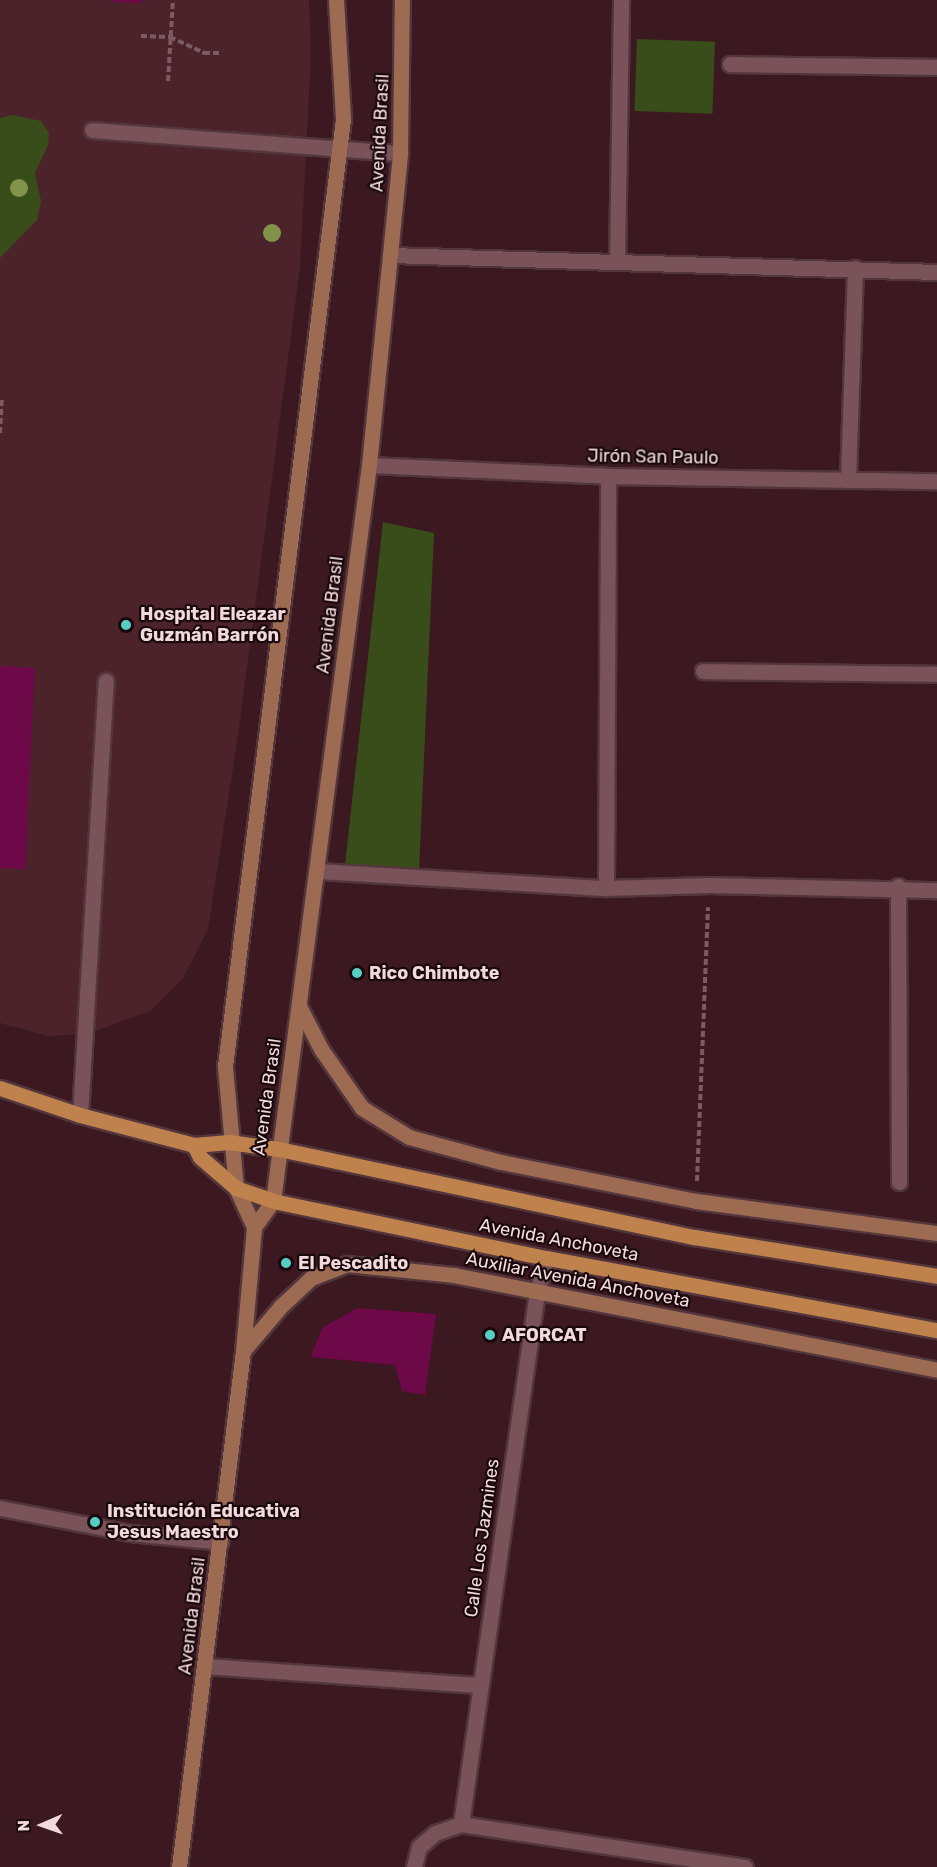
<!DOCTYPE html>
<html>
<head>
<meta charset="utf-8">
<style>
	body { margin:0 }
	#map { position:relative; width:937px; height:1867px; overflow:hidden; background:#3c1920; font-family:Rubik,sans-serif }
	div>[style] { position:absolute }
	.built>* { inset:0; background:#4c232b }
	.green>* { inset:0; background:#384d19; transform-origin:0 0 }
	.building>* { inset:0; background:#6d0849 }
	.path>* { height:4px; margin-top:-2px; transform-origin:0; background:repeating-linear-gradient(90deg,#7c5c62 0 6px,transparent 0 9px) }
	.roads { filter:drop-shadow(2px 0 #53363c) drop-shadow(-2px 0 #53363c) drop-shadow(0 2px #53363c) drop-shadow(0 -2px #53363c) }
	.lane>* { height:15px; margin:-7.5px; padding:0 7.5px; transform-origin:7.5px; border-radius:7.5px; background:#7a5259 }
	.street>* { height:15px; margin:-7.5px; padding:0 7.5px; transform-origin:7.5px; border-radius:7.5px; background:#7a5259 }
	.secondary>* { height:15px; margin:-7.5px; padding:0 7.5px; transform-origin:7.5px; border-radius:7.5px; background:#9d6a52 }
	.primary>* { height:15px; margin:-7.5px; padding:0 7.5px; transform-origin:7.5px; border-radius:7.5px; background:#c0824c }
	.trees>* { width:18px; height:18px; margin:-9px; border-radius:50%; background:#83924b }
	.dots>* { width:16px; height:16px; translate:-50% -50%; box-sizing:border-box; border:3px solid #19090c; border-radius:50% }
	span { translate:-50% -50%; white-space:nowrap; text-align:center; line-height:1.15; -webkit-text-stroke:4.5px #19090c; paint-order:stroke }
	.street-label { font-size:18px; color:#f2d9dc }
	.poi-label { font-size:18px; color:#f2d9dc; font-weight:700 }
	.left { translate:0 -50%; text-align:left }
	.north { position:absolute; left:12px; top:1795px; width:60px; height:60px; -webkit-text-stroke:4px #19090c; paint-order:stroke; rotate:268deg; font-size:16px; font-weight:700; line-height:24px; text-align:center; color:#f2d9dc }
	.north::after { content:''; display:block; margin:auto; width:21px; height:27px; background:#f2d9dc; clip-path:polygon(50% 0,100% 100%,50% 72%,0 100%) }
</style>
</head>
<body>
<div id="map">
	<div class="built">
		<i style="clip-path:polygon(0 0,309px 0,311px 56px,300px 267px,238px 735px,208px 929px,183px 978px,150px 1011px,86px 1034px,48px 1036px,0 1023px)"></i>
	</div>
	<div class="green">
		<i style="left:637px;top:39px;width:78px;height:72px;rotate:2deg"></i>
		<i style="clip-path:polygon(12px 115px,41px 121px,49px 133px,48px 145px,35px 173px,41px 201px,37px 220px,0 258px,0 118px)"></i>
		<i style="clip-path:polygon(383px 522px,434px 533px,419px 871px,345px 865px)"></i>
	</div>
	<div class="building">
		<i style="clip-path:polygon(113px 0,142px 0,142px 3px,113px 2px)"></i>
		<i style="clip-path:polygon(0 666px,35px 668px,25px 869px,0 868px)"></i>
		<i style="clip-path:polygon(357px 1308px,436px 1314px,425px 1395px,402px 1391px,395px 1365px,311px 1357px,322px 1328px)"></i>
	</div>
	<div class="path">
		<i style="left:141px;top:36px;width:29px;rotate:2deg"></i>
		<i style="left:170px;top:37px;width:38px;rotate:25deg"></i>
		<i style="left:204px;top:53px;width:15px"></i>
		<i style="left:168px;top:81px;width:81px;rotate:-86.5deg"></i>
		<i style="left:0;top:433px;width:34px;rotate:-87deg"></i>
		<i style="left:697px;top:1181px;width:274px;rotate:-87.7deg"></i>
	</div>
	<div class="roads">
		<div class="lane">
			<i style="left:730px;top:64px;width:207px;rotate:0.8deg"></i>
			<i style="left:92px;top:130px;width:309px;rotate:4.3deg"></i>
			<i style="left:703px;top:671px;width:234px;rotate:0.7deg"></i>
			<i style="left:606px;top:888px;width:412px;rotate:-89.7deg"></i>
			<i style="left:80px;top:1115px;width:435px;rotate:-86.6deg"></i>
			<i style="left:0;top:1508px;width:132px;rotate:10.9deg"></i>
			<i style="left:130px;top:1533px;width:91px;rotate:5.6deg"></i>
		</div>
		<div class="street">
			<i style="left:390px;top:255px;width:547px;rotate:1.78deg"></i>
			<i style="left:617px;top:262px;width:262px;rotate:-89.1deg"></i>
			<i style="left:369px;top:465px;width:239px;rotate:2.6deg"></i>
			<i style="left:608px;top:476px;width:329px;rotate:0.9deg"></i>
			<i style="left:848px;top:480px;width:212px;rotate:-88.1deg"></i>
			<i style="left:318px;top:871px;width:289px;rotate:3.4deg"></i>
			<i style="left:606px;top:888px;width:103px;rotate:-1.7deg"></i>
			<i style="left:709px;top:885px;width:228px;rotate:1.3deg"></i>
			<i style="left:898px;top:886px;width:296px;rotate:89.8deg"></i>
			<i style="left:205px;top:1666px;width:276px;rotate:4deg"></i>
			<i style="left:461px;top:1824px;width:537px;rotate:-81.87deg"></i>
			<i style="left:537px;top:1292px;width:35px;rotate:-74deg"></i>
			<i style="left:414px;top:1867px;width:21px;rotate:-76deg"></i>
			<i style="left:419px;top:1847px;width:21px;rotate:-41deg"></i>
			<i style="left:435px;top:1833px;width:28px;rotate:-19deg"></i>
			<i style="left:461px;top:1824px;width:287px;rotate:8.6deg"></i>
		</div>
		<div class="secondary">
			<i style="left:299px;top:1006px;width:48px;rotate:62.9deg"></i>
			<i style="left:321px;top:1049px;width:72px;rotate:55.2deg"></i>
			<i style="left:362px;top:1108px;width:55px;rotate:31.7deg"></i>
			<i style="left:409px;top:1137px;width:95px;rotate:15.2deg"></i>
			<i style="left:501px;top:1162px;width:199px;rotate:11.3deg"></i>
			<i style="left:696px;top:1201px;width:243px;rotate:7.6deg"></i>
			<i style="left:254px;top:1227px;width:32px;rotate:-54deg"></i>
			<i style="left:273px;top:1201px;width:742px;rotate:-82.57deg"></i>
			<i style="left:369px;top:465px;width:314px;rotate:-84.3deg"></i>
			<i style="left:400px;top:153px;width:153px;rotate:-89.3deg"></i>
			<i style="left:243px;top:1351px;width:59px;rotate:-49.8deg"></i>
			<i style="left:281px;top:1306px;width:41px;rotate:-43deg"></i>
			<i style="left:311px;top:1278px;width:39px;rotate:-21deg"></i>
			<i style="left:347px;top:1264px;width:108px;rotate:5.9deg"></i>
			<i style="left:454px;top:1275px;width:492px;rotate:11.1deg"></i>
			<i style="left:179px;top:1867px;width:520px;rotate:-82.93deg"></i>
			<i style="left:243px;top:1351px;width:124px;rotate:-84.9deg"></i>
			<i style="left:254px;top:1227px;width:43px;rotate:-114.8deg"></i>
			<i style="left:236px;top:1188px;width:122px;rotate:-95.2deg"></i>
			<i style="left:225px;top:1066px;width:955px;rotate:-82.9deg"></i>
			<i style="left:343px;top:118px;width:118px;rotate:-93.4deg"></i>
		</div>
		<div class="primary">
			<i style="left:0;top:1088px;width:84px;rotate:18.6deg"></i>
			<i style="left:80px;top:1115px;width:118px;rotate:14.7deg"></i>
			<i style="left:194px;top:1145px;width:35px;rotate:-5deg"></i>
			<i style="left:229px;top:1142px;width:50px;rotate:8deg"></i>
			<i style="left:279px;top:1149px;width:424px;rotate:12deg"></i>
			<i style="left:694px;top:1237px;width:246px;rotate:9.1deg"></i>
			<i style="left:194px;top:1145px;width:13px;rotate:63deg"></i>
			<i style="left:200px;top:1157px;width:48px;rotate:40.7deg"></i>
			<i style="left:236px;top:1188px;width:39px;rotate:19deg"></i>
			<i style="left:273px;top:1201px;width:280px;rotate:11.8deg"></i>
			<i style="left:547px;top:1258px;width:397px;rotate:10.5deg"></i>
		</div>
	</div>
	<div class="trees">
		<i style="left:19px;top:188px"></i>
		<i style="left:272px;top:233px"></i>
	</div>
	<div class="dots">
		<i style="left:126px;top:625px;background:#55cec4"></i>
		<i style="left:357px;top:973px;background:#55cec4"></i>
		<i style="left:286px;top:1263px;background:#55cec4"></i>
		<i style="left:490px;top:1335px;background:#55cec4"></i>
		<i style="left:95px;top:1522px;background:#55cec4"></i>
	</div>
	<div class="street-label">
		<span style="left:380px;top:133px;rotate:-87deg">Avenida Brasil</span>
		<span style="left:653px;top:457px;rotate:1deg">Jirón San Paulo</span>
		<span style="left:330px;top:615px;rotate:-83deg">Avenida Brasil</span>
		<span style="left:267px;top:1097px;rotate:-82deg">Avenida Brasil</span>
		<span style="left:559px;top:1240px;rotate:11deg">Avenida Anchoveta</span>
		<span style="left:578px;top:1280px;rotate:11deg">Auxiliar Avenida Anchoveta</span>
		<span style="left:482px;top:1538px;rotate:-82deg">Calle Los Jazmines</span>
		<span style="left:192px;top:1616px;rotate:-83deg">Avenida Brasil</span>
	</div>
	<div class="poi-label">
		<span class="left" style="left:140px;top:625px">Hospital Eleazar<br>Guzmán Barrón</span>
		<span class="left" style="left:369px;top:973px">Rico Chimbote</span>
		<span class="left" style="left:298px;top:1263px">El Pescadito</span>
		<span class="left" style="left:502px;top:1335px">AFORCAT</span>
		<span class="left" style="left:107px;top:1522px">Institución Educativa<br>Jesus Maestro</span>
	</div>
	<div class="north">N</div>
</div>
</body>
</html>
